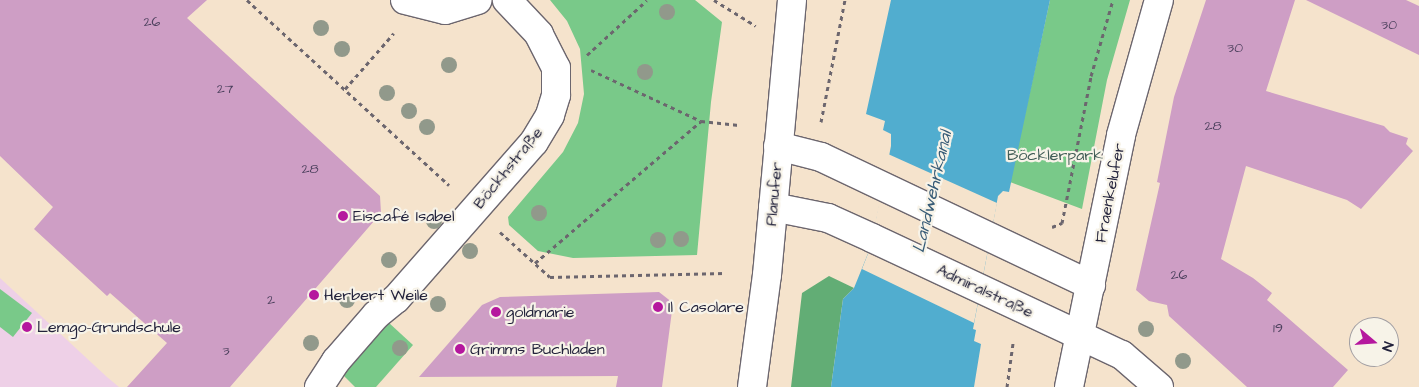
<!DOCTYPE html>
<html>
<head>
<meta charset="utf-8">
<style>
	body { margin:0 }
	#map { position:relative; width:1419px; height:387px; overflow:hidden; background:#f5e3cc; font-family:"Architects Daughter",sans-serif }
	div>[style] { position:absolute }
	.built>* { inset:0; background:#eed0e7 }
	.green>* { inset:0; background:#79c989 }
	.forest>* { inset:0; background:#62ad75 }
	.water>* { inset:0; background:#51adcf }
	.pier>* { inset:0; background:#f5e3cc }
	.building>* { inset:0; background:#ce9ec5 }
	.path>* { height:3px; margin-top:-1.5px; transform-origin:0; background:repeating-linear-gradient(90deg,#6c666e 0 4px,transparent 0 8px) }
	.roads { filter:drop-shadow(1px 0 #6c666e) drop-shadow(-1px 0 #6c666e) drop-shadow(0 1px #6c666e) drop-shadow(0 -1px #6c666e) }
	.street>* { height:28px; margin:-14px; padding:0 14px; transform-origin:14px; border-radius:14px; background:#fff }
	.trees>* { width:16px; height:16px; margin:-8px; border-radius:50%; background:#91998b }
	.dots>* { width:14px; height:14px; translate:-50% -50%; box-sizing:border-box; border:2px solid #f7f3e8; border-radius:50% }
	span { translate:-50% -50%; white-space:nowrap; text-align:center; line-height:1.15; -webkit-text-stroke:4.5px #f7f3e8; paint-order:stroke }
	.number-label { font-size:14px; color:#4d415e }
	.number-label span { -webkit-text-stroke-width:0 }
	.park-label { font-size:16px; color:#405c56 }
	.street-label { font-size:16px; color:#22223b }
	.poi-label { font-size:16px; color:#22223b }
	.left { translate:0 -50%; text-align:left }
	.water-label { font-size:18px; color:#355a76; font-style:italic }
	.north { position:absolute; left:1349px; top:317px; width:50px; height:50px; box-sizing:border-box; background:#f7f3e8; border:1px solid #a29fa3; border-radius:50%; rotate:108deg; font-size:14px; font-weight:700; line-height:20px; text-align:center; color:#22223b }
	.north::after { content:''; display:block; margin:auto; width:18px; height:22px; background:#b5179e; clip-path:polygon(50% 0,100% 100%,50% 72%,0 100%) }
</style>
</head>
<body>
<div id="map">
	<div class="built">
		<i style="clip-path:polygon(0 278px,107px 377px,119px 387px,0 387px)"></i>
	</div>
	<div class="green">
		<i style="clip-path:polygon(550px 0,695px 0,722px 22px,711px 102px,697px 255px,573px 258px,538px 251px,509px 225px,508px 217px,563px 152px,578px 123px,584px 94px,580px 49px,567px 21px)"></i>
		<i style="clip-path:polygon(1050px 0,1130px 0,1107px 80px,1082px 209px,1010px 182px)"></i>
		<i style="clip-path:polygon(0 289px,32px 313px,13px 337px,0 327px)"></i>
		<i style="clip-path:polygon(388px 322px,413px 345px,376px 387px,355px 387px,342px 374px)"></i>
	</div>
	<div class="forest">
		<i style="clip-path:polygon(829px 276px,854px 288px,843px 299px,831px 387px,791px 387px,802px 293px)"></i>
	</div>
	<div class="water">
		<i style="clip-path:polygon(891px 0,1050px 0,1009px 192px,1003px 191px,998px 196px,992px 229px,973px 329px,976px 330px,974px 341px,981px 344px,974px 387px,831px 387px,843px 299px,854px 288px,871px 246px,891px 146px,891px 134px,883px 130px,885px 121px,866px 114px)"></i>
	</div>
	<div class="pier">
		<i style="clip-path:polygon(888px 154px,997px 203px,974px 323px,862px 269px,871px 246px)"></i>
	</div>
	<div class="building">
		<i style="clip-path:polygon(0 0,207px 0,187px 18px,380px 196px,381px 213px,230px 387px,127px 387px,167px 343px,110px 293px,107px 296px,34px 229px,53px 207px,0 156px)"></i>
		<i style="clip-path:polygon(1206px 0,1295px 0,1266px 91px,1384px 126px,1390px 132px,1408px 138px,1406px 144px,1413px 151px,1361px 209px,1347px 200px,1246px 166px,1221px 259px,1253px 278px,1272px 293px,1267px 300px,1348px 370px,1333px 387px,1247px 387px,1169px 316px,1167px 305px,1149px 301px,1136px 290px,1160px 183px,1157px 182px,1174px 97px)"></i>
		<i style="clip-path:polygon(1306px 0,1406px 0,1419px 6px,1419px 55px)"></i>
		<i style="clip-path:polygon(659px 292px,673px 303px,662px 387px,616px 387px,618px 376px,419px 377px,482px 305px,500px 297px)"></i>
	</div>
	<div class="path">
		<i style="left:247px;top:0;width:274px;rotate:42.5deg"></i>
		<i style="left:714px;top:0;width:49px;rotate:31.8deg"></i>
		<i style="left:587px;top:55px;width:81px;rotate:-42.5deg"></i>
		<i style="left:591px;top:70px;width:121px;rotate:24.9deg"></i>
		<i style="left:701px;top:121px;width:38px;rotate:6deg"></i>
		<i style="left:345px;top:89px;width:74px;rotate:-48.8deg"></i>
		<i style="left:821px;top:122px;width:124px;rotate:-78.9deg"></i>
		<i style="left:1052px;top:227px;width:11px;rotate:-22deg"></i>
		<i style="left:1062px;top:223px;width:150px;rotate:-78.8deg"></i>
		<i style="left:1091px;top:76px;width:79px;rotate:-73.9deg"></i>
		<i style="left:500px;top:232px;width:67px;rotate:42deg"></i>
		<i style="left:550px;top:277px;width:175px;rotate:-1.3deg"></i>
		<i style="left:535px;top:263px;width:218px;rotate:-40.5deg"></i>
		<i style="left:1007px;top:387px;width:44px;rotate:-82.2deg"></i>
	</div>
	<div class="roads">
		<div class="street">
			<i style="left:405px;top:0;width:41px;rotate:14deg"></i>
			<i style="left:445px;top:10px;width:34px;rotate:-17deg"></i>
			<i style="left:778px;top:146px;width:44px;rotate:14.3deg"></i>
			<i style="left:821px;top:157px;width:299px;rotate:25.4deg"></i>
			<i style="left:773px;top:207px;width:56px;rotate:11.3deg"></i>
			<i style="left:828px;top:218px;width:48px;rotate:24.4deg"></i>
			<i style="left:872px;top:238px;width:276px;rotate:25.1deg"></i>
			<i style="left:1122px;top:355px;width:49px;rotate:40.9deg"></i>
			<i style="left:319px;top:387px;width:31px;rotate:-57deg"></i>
			<i style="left:336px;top:361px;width:61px;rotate:-49deg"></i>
			<i style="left:376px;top:315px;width:26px;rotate:-39deg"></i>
			<i style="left:396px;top:299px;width:209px;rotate:-48.7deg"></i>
			<i style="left:534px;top:142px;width:31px;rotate:-59deg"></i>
			<i style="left:550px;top:115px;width:21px;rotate:-73deg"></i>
			<i style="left:556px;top:95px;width:27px;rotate:-90deg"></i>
			<i style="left:556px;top:68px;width:38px;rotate:-117deg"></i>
			<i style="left:539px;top:34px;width:47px;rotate:-133.3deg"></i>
			<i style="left:752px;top:387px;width:113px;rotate:-82.4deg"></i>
			<i style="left:767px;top:275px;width:276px;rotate:-84.8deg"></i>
			<i style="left:1069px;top:387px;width:257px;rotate:-78.3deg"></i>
			<i style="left:1121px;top:135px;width:140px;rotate:-74.3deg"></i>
		</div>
	</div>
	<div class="trees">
		<i style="left:667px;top:12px"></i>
		<i style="left:321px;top:28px"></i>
		<i style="left:342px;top:49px"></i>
		<i style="left:449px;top:65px"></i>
		<i style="left:645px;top:72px"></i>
		<i style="left:387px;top:93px"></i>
		<i style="left:409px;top:111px"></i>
		<i style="left:427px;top:127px"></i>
		<i style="left:539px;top:213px"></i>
		<i style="left:434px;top:221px"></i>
		<i style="left:681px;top:239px"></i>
		<i style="left:658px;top:240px"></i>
		<i style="left:470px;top:251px"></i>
		<i style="left:389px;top:260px"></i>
		<i style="left:347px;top:300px"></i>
		<i style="left:438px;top:304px"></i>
		<i style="left:1146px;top:329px"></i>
		<i style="left:311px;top:343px"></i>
		<i style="left:400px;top:348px"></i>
		<i style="left:1183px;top:361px"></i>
	</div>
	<div class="dots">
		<i style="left:343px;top:216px;background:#b5179e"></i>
		<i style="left:314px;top:295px;background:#b5179e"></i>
		<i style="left:658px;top:307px;background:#b5179e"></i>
		<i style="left:496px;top:312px;background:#b5179e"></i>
		<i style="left:27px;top:327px;background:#b5179e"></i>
		<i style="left:460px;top:349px;background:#b5179e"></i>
	</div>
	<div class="number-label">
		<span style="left:152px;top:22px">26</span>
		<span style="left:1389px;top:25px">30</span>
		<span style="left:1235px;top:48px">30</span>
		<span style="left:225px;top:89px">27</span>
		<span style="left:1213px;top:126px">28</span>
		<span style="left:310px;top:169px">28</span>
		<span style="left:1179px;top:275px">26</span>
		<span style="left:271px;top:300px">2</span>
		<span style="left:1278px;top:328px">19</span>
		<span style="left:226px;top:351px">3</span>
	</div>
	<div class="park-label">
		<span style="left:1055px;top:155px">Böcklerpark</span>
	</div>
	<div class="street-label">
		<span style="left:508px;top:168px;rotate:-51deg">Böckhstraße</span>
		<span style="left:1110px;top:193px;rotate:-79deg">Fraenkelufer</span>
		<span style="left:774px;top:194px;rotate:-85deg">Planufer</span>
		<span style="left:985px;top:291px;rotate:25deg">Admiralstraße</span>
	</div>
	<div class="poi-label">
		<span class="left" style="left:353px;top:216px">Eiscafé Isabel</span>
		<span class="left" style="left:324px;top:295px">Herbert Weile</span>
		<span class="left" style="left:668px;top:307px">Il Casolare</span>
		<span class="left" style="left:506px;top:312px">goldmarie</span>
		<span class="left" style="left:37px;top:327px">Lemgo-Grundschule</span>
		<span class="left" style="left:470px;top:349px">Grimms Buchladen</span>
	</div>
	<div class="water-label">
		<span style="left:933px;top:192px;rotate:-77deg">Landwehrkanal</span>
	</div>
	<div class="north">N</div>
</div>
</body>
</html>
